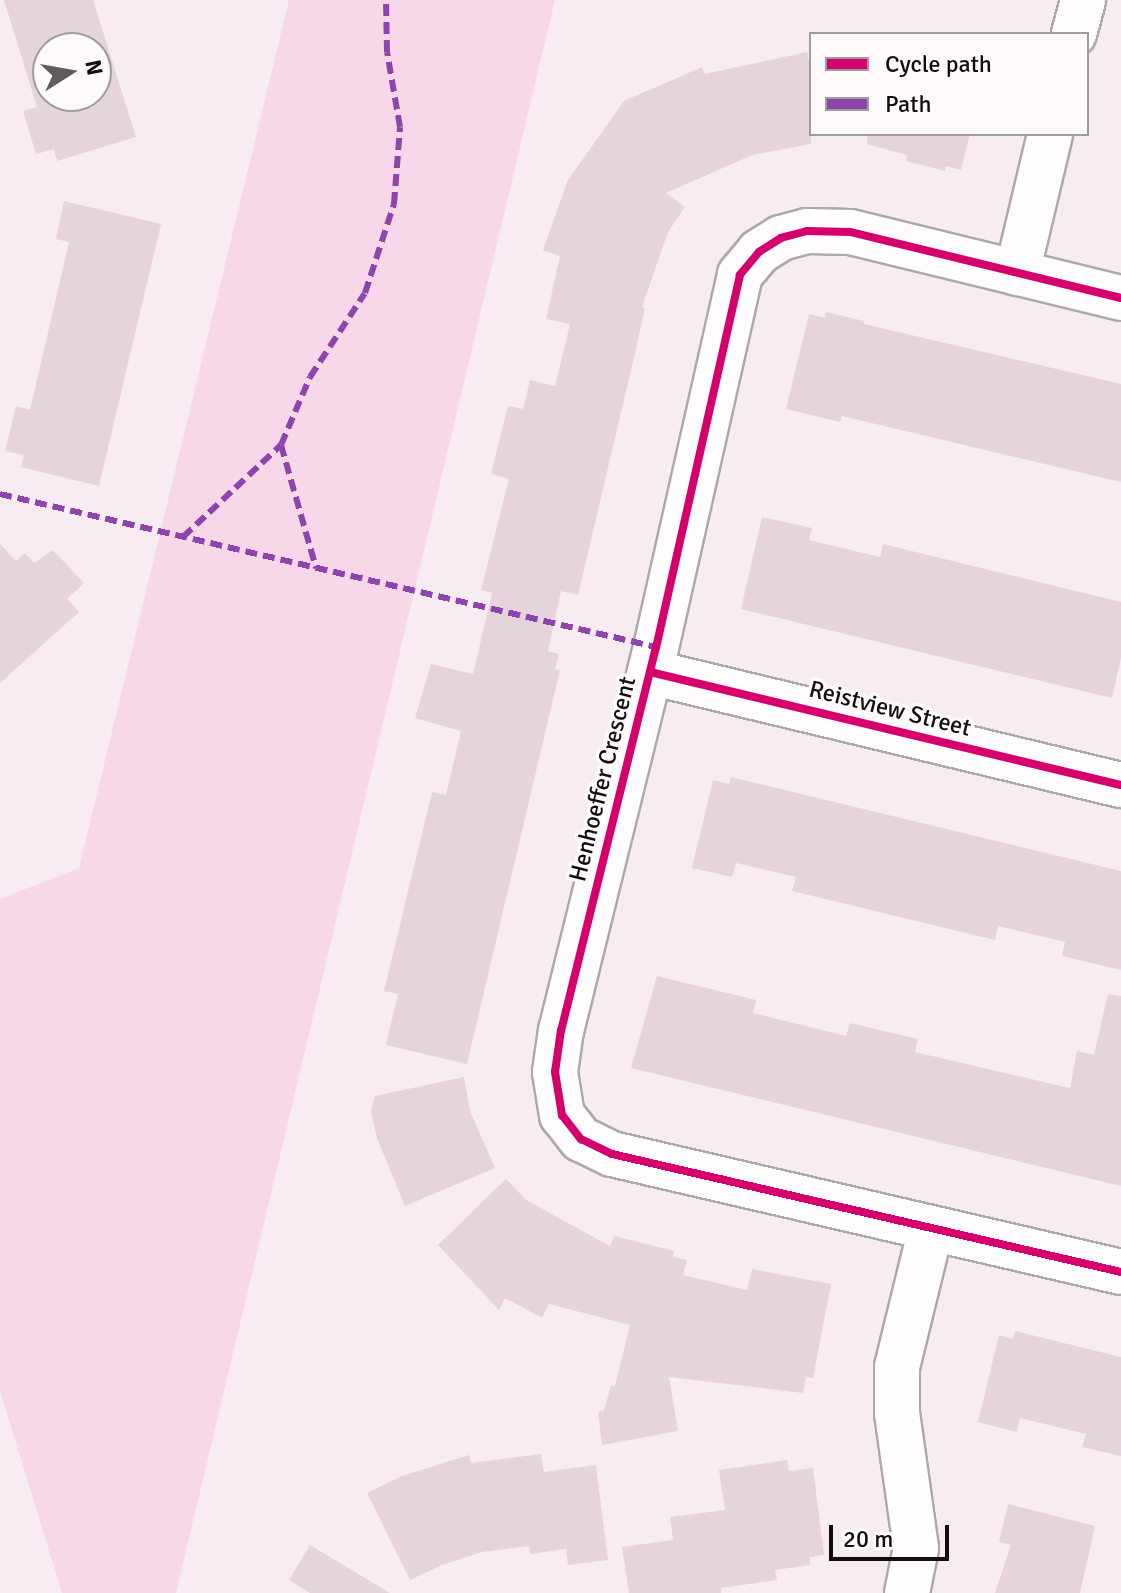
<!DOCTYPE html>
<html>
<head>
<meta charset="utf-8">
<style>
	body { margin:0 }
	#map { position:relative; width:1121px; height:1593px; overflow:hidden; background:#f6ecf1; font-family:Signika,sans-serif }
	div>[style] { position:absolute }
	.green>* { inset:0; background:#f8d8e8 }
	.building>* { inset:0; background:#e6d4dd }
	.roads { filter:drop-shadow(2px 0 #aea7ab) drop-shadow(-2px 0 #aea7ab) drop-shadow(0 2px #aea7ab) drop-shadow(0 -2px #aea7ab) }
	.minor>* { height:44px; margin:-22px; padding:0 22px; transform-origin:22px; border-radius:22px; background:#fefcfd }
	.quiet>* { height:6px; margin-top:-3px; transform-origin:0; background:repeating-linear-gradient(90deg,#8e44ad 0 12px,transparent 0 18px) }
	.cycleway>* { height:8px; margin:-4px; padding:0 4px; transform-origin:4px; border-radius:4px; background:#d6006c }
	span { translate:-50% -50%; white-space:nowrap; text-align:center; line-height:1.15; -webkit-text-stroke:7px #fefafc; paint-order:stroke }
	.street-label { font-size:24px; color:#120d0f }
	.legend { position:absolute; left:809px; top:32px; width:280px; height:104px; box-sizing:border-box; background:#fefafc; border:2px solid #a09b9d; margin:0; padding:10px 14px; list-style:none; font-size:24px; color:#120d0f }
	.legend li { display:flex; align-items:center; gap:16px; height:40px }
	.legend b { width:40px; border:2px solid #a09b9d }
	.north { position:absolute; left:32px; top:32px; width:80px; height:80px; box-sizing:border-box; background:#fefafc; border:2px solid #a09b9d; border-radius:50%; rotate:79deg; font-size:22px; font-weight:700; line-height:32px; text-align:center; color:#120d0f }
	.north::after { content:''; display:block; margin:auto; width:28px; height:36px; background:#625b5e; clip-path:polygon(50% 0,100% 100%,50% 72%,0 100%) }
	.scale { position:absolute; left:829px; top:1525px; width:120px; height:36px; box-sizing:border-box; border:4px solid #120d0f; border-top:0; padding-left:10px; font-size:24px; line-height:28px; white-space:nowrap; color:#120d0f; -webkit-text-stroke:6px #fefafc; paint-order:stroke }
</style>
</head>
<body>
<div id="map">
	<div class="green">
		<i style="clip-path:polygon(289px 0,555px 0,176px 1593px,62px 1593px,0 1391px,0 899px,79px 868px)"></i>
	</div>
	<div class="building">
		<i style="clip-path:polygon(evenodd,4px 0,93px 0,136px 137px,57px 161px,54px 149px,36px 154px,23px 111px,37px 107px,4px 0,48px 48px,96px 48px,96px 96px,48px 96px,48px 48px)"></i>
		<i style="clip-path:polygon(807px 52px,811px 71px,811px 144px,752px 155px,666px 193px,685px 207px,668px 232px,642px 307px,645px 308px,636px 349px,578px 595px,561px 591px,548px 651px,559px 654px,555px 669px,560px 670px,467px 1064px,386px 1045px,398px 994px,384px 991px,432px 792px,446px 795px,461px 731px,415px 718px,431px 664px,473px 674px,492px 593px,481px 590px,509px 479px,491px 474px,508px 406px,523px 409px,530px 380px,555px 386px,570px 324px,546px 319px,560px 256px,543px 250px,568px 180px,624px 101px,702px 67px,705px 74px)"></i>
		<i style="clip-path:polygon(868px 134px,970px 134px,961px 170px,946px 166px,945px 171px,906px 161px,907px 155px,867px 144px)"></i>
		<i style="clip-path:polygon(64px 201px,161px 224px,99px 486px,21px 467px,24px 455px,5px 451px,16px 406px,30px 410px,69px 242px,56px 239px)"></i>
		<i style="clip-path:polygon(826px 312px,864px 321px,864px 324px,1121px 384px,1121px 482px,842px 416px,840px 422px,786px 409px,809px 314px,825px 318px)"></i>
		<i style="clip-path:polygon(762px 517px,812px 528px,809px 540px,880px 557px,883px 544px,1121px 602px,1121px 658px,1112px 698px,741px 609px)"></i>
		<i style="clip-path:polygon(0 544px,16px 561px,25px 553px,34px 563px,53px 550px,84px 583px,67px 599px,79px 612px,0 683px)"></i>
		<i style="clip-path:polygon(731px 777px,1121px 871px,1121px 970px,1062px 956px,1065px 942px,998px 926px,995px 940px,792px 891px,796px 877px,736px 863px,732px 877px,692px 868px,713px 780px,729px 784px)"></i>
		<i style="clip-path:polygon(657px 976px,756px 1000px,753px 1013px,846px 1036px,850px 1023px,918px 1039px,915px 1052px,1070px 1088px,1077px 1051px,1094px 1055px,1108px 994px,1121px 996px,1121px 1186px,631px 1068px)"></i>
		<i style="clip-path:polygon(464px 1077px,470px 1111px,495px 1168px,405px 1206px,377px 1138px,371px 1111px,375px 1096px)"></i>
		<i style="clip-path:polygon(506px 1179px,526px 1200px,610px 1246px,614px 1236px,674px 1251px,673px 1257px,687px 1260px,683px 1275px,747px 1290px,752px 1269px,831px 1284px,813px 1378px,806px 1377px,803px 1393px,669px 1377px,678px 1431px,602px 1445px,598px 1412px,604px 1411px,611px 1385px,615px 1386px,630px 1325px,549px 1304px,542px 1318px,505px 1298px,499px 1310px,438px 1245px)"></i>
		<i style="clip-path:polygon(1015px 1331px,1121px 1357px,1121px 1456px,1082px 1447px,1086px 1434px,1020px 1418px,1017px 1432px,978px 1422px,999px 1335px,1013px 1339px)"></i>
		<i style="clip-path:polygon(541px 1454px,544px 1472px,596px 1465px,608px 1560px,568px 1565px,566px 1549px,530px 1554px,529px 1546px,482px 1552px,442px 1565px,410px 1580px,367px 1493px,402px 1476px,469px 1455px,471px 1463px)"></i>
		<i style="clip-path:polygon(787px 1460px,789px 1471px,813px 1468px,824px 1555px,810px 1557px,810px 1565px,775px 1570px,777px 1580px,721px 1588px,721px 1593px,629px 1593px,622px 1547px,673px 1540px,670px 1517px,725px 1510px,719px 1470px)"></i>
		<i style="clip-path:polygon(1008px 1504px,1095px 1526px,1080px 1593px,995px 1593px,1011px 1545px,999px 1542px)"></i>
		<i style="clip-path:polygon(310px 1545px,390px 1593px,310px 1593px,289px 1580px)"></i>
	</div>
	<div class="roads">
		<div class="minor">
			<i style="left:1074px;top:34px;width:35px;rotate:-75deg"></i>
			<i style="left:1017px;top:273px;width:143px;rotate:-76.6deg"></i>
			<i style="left:1121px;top:298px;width:279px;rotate:-166.3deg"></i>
			<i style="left:850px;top:232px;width:43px;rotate:-178.7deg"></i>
			<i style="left:807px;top:231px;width:27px;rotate:165deg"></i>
			<i style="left:781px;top:238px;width:26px;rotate:148deg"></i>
			<i style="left:759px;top:252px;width:30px;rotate:130deg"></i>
			<i style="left:740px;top:275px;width:381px;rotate:102.7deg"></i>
			<i style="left:656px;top:647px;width:395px;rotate:103.9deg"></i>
			<i style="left:561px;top:1030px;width:42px;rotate:98.1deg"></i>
			<i style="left:555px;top:1072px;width:44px;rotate:80.8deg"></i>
			<i style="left:562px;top:1115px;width:31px;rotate:52deg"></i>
			<i style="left:581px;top:1139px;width:34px;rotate:26deg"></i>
			<i style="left:612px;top:1154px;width:522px;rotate:13.05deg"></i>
			<i style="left:650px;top:672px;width:484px;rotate:13.5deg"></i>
			<i style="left:907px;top:1593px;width:46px;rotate:-78.7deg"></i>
			<i style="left:916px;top:1548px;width:136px;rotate:-98deg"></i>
			<i style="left:897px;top:1413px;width:46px;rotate:-90deg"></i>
			<i style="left:897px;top:1367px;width:142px;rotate:-76.2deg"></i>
		</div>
	</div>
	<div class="quiet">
		<i style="left:281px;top:445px;width:128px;rotate:74.1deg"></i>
		<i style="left:0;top:494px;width:674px;rotate:13.13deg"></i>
		<i style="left:183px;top:537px;width:134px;rotate:-43.2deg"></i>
		<i style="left:281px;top:445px;width:74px;rotate:-66.9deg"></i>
		<i style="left:310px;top:377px;width:100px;rotate:-56.8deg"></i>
		<i style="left:365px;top:293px;width:94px;rotate:-72deg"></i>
		<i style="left:394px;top:204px;width:77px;rotate:-85.5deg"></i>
		<i style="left:400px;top:127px;width:76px;rotate:-99.8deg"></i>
		<i style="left:387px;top:52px;width:52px;rotate:-91.1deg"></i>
	</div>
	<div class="cycleway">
		<i style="left:1121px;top:298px;width:279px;rotate:-166.3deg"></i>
		<i style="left:850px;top:232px;width:43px;rotate:-178.7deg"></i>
		<i style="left:807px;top:231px;width:27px;rotate:165deg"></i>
		<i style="left:781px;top:238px;width:26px;rotate:148deg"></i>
		<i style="left:759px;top:252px;width:30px;rotate:130deg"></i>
		<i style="left:740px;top:275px;width:381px;rotate:102.7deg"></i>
		<i style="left:656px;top:647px;width:395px;rotate:103.9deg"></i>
		<i style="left:561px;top:1030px;width:42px;rotate:98.1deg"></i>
		<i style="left:555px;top:1072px;width:44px;rotate:80.8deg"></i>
		<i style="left:562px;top:1115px;width:31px;rotate:52deg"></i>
		<i style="left:581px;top:1139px;width:34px;rotate:26deg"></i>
		<i style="left:612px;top:1154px;width:522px;rotate:13.05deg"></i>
		<i style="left:650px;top:672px;width:484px;rotate:13.5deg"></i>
	</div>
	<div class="street-label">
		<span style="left:890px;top:709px;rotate:14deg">Reistview Street</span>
		<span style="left:603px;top:779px;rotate:-76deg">Henhoeffer Crescent</span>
	</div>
	<ul class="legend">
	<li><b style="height:10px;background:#d6006c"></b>Cycle path</li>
	<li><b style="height:10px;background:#8e44ad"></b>Path</li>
	</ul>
	<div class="north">N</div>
	<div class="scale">20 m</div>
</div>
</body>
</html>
